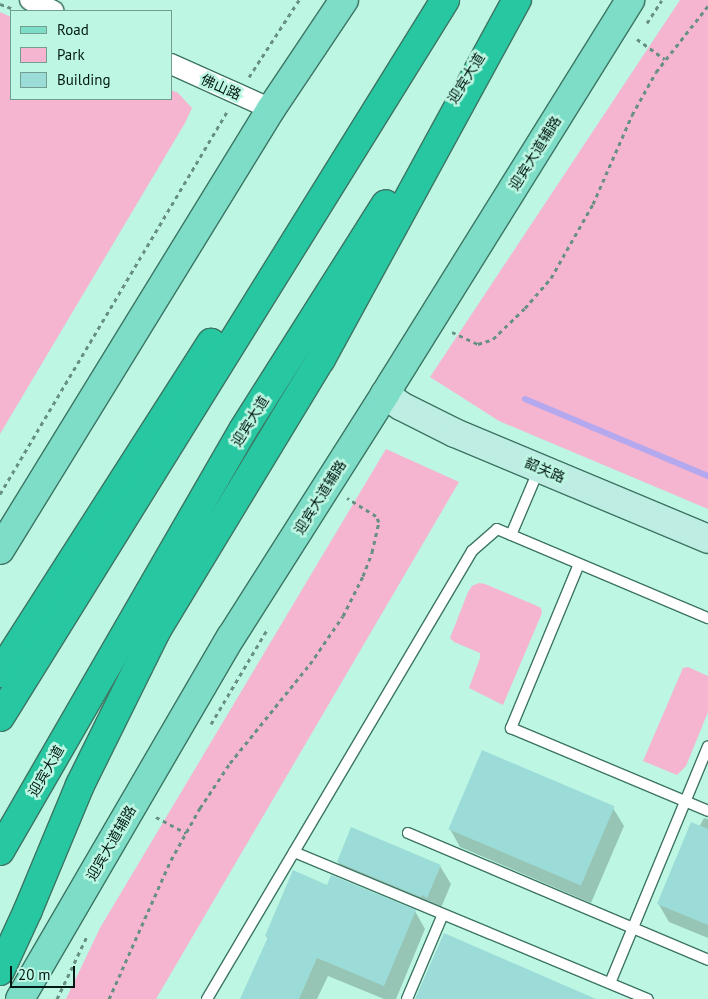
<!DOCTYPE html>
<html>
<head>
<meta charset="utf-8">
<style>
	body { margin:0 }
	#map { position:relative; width:708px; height:999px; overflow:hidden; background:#bdf7e3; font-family:"PT Sans","Noto Sans SC",sans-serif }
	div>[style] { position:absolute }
	.green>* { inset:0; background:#f5b4d0 }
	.shadow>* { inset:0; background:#0003 }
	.stream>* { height:6px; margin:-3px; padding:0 3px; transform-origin:3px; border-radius:3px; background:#b4a8ee }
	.building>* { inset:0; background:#9cdcd8; transform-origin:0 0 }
	.path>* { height:3px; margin-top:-1.5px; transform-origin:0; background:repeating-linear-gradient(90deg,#679083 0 4px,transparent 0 8px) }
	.roads { filter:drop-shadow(1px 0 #3e7564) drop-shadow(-1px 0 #3e7564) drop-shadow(0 1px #3e7564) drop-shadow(0 -1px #3e7564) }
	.lane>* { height:10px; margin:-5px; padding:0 5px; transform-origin:5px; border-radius:5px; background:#fff }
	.street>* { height:20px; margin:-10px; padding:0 10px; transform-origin:10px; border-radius:10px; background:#fff }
	.secondary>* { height:28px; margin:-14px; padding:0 14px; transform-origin:14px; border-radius:14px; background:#beeee3 }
	.primary>* { height:28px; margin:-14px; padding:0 14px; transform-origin:14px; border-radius:14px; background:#7dddc7 }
	.highway>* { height:28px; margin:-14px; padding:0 14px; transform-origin:14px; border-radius:14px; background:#26c7a1 }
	span { translate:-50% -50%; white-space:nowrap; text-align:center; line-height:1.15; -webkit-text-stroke:5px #bdf7e3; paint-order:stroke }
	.street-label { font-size:14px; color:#021812 }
	.legend { position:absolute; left:10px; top:10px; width:162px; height:90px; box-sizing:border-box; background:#bdf7e3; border:1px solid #729e8f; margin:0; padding:6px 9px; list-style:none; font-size:15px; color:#021812 }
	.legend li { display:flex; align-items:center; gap:10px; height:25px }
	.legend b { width:25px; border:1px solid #729e8f }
	.scale { position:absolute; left:10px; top:966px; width:65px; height:22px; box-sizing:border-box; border:2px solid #021812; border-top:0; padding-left:6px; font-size:15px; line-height:18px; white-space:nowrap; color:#021812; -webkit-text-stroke:4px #bdf7e3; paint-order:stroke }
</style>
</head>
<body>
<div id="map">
	<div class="green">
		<i style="clip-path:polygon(680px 0,708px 0,708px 509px,499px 421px,430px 377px)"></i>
		<i style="clip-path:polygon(0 12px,11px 17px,11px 99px,171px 99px,171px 90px,178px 93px,192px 108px,185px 123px,0 434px)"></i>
		<i style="clip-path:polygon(386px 449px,459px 482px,156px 999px,66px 999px,100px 928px)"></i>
		<i style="clip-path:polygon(479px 583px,485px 584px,535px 605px,541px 608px,542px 613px,503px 705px,469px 688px,480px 658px,480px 653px,454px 642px,450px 638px,468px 592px,472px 586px)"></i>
		<i style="clip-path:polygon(688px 667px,708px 676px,708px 712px,686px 766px,677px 775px,643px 761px,683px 668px)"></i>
	</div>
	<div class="shadow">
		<i style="clip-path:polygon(613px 808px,624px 826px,591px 903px,460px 847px,450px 829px)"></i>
		<i style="clip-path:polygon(704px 818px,708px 819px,708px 938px,669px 922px,658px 903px)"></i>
		<i style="clip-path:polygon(338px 862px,440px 866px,451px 884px,438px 915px,432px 913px,431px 915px,349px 880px)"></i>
		<i style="clip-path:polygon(328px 886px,415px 911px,425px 929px,396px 999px,384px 999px,328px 976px,317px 999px,242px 999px,268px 939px,266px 936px)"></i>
	</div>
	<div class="stream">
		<i style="left:525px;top:399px;width:199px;rotate:22.8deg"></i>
	</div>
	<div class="building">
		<i style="left:482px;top:750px;width:144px;height:86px;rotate:23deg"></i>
		<i style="clip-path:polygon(691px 822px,708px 829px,708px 925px,657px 904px)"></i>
		<i style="clip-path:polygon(351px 827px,441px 865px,427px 898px,422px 895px,421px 897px,337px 862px)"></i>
		<i style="clip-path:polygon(293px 870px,327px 885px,331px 875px,416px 910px,384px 986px,317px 958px,299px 999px,240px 999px,268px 937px,265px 936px)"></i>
		<i style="clip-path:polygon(444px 933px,596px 999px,415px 999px)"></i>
	</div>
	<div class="path">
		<i style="left:0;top:4px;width:12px;rotate:20deg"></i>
		<i style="left:647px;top:23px;width:27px;rotate:-57deg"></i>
		<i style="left:637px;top:39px;width:34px;rotate:36deg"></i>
		<i style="left:249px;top:77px;width:92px;rotate:-57deg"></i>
		<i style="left:452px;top:332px;width:29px;rotate:25deg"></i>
		<i style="left:478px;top:344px;width:16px;rotate:-18deg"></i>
		<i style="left:493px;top:339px;width:45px;rotate:-44.1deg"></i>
		<i style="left:525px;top:308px;width:40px;rotate:-49deg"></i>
		<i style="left:551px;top:278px;width:85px;rotate:-60.4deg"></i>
		<i style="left:593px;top:204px;width:97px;rotate:-66.3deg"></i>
		<i style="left:632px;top:115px;width:49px;rotate:-60.8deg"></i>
		<i style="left:656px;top:72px;width:84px;rotate:-51.8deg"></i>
		<i style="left:0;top:494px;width:444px;rotate:-59.3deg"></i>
		<i style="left:211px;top:724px;width:112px;rotate:-59.3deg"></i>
		<i style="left:156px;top:817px;width:34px;rotate:28deg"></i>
		<i style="left:57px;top:999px;width:70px;rotate:-64.5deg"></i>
		<i style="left:109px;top:999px;width:152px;rotate:-66deg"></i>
		<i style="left:171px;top:860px;width:60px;rotate:-60.9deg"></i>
		<i style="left:200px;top:808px;width:54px;rotate:-56.3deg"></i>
		<i style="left:230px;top:763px;width:127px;rotate:-51.1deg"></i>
		<i style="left:310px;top:664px;width:58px;rotate:-55.5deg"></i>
		<i style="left:343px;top:616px;width:45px;rotate:-63.4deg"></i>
		<i style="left:363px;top:576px;width:26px;rotate:-69deg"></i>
		<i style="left:372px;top:552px;width:31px;rotate:-77deg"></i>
		<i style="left:379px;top:522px;width:7px;rotate:-117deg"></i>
		<i style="left:376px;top:516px;width:34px;rotate:-148deg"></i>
	</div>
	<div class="roads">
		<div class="lane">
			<i style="left:511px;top:535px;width:72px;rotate:-67deg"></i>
			<i style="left:579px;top:564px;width:178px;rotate:112.5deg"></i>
			<i style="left:511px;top:728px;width:214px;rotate:22.8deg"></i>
			<i style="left:408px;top:833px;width:326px;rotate:22.9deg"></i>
			<i style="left:294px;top:852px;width:383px;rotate:22.6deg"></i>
			<i style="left:610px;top:983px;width:256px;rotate:-67.5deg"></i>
			<i style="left:207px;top:999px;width:521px;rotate:-59.39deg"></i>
			<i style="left:472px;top:551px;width:33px;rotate:-41deg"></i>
			<i style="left:497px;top:529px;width:229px;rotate:22.9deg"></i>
			<i style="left:407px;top:999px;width:92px;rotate:-67deg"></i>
		</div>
		<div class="street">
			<i style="left:30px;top:0;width:26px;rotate:25deg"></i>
			<i style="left:171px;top:64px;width:110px;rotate:24.2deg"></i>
		</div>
		<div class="secondary">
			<i style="left:385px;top:394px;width:20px;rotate:37deg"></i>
			<i style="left:401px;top:406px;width:60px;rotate:26.6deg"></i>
			<i style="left:455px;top:433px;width:274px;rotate:22.7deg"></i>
		</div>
		<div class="primary">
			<i style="left:0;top:550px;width:518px;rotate:-58.43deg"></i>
			<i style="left:271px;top:109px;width:131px;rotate:-56.2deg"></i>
			<i style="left:20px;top:999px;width:419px;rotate:-59.8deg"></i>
			<i style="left:231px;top:637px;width:288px;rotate:-57.6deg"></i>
			<i style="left:385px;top:394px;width:464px;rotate:-58.1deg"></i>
		</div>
		<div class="highway">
			<i style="left:0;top:673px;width:392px;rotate:-57.4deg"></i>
			<i style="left:0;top:717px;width:844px;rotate:-58.17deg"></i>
			<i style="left:0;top:851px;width:486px;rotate:-60deg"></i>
			<i style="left:243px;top:430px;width:267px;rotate:-57.7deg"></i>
			<i style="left:0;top:971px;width:67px;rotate:-65.3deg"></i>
			<i style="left:28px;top:910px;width:135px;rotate:-67.4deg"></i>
			<i style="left:80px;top:785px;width:172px;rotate:-63.7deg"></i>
			<i style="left:156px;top:631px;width:318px;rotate:-58.8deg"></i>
			<i style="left:321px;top:359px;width:409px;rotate:-61.4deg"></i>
		</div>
	</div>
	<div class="street-label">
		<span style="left:466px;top:78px;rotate:-58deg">迎宾大道</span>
		<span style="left:221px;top:87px;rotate:24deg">佛山路</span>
		<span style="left:535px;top:153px;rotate:-58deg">迎宾大道辅路</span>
		<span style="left:250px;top:421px;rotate:-58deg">迎宾大道</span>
		<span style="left:545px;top:470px;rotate:23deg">韶关路</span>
		<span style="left:320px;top:497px;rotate:-58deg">迎宾大道辅路</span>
		<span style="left:46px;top:771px;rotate:-60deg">迎宾大道</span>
		<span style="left:111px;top:843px;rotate:-60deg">迎宾大道辅路</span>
	</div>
	<ul class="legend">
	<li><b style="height:6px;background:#7dddc7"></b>Road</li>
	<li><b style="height:14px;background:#f5b4d0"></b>Park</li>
	<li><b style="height:14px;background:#9cdcd8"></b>Building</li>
	</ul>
	<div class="scale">20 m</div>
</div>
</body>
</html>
